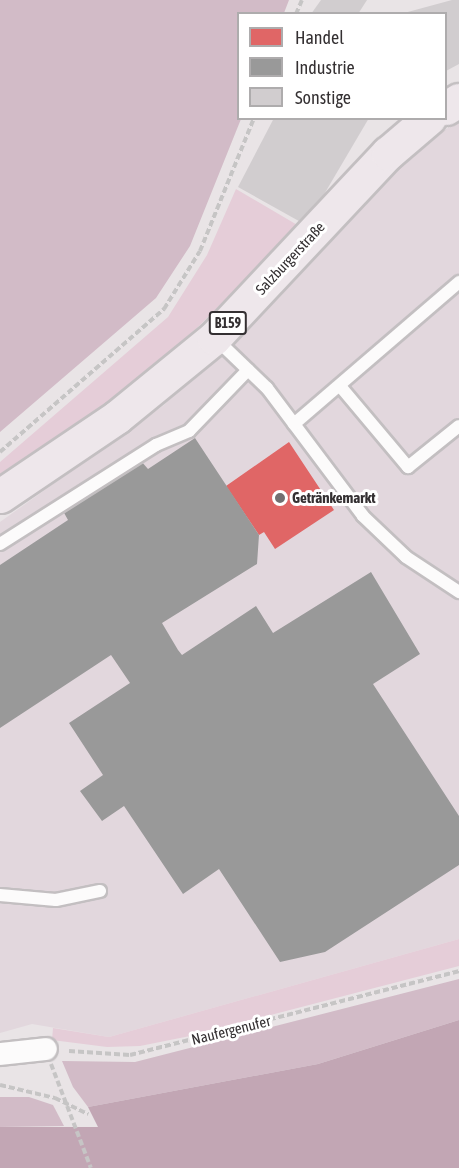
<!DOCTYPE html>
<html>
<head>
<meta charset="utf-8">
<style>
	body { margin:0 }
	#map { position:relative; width:459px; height:1168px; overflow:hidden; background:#e9e4e6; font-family:"Asap Condensed",sans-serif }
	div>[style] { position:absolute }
	.built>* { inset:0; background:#e2d7dd }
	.green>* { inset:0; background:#e5cdd8 }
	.forest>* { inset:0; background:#d2bbc7 }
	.water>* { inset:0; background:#c2a6b4 }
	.shops>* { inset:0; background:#e06666 }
	.industry>* { inset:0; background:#999 }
	.building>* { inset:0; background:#d1cdcf }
	.path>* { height:4px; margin-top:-2px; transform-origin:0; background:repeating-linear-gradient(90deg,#c6c5c5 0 6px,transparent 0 9px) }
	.roads { filter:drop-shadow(2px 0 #c3bfc1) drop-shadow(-2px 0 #c3bfc1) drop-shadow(0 2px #c3bfc1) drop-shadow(0 -2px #c3bfc1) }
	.lane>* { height:12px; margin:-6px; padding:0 6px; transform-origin:6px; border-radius:6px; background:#fcfbfb }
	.street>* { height:22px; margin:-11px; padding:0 11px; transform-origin:11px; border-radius:11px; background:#fcfbfb }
	.primary>* { height:33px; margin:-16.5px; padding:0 16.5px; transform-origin:16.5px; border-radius:16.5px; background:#eee7eb }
	.path-bridge>* { height:4px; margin-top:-2px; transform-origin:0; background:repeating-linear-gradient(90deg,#c6c5c5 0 6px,transparent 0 9px) }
	.dots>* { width:16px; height:16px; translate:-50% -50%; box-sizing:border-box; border:3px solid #fff; border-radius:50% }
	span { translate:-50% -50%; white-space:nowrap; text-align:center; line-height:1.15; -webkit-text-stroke:6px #fff; paint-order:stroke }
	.shield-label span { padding:2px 4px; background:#fff; border:2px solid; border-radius:4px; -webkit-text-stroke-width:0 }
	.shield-label { font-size:14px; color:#343032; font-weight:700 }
	.street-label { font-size:15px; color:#343032 }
	.poi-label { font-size:15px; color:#343032; font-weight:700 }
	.left { translate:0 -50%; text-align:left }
	.legend { position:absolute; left:237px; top:12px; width:210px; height:108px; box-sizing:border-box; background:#fff; border:2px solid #aeacad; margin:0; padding:8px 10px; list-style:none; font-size:18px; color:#343032 }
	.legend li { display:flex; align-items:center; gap:12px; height:30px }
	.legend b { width:30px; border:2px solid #aeacad }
</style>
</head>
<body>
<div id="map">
	<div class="built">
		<i style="clip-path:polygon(459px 120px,459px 939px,109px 1037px,32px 1024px,0 1033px,0 522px,164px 405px,397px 164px)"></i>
	</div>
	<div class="green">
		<i style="clip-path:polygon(236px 189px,299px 226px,200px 325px,101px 414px,0 480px,0 462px,168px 317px,207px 255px)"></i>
		<i style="clip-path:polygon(459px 939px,459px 966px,190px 1036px,140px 1046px,107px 1047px,52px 1040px,53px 1028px,109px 1037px)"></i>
	</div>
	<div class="forest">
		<i style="clip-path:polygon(0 0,289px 0,284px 13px,238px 14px,241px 119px,190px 246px,156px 298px,0 432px)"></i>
		<i style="clip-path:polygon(459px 979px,459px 1020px,318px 1064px,88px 1107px,73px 1087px,62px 1061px,135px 1062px)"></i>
		<i style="clip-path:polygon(0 1097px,29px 1097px,53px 1105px,64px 1126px,0 1127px)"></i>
	</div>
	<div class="water">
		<i style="clip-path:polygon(459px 1020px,459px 1168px,0 1168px,0 1127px,98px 1127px,88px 1107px,318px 1064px)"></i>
	</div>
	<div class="shops">
		<i style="clip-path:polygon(289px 442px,334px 510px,275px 549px,264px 532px,259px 535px,226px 486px)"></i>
	</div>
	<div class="industry">
		<i style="clip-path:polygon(195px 438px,259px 535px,257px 564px,162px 623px,178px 650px,182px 655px,256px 606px,273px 633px,371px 572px,420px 654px,373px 684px,459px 816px,459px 865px,325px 952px,280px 962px,219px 869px,183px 894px,124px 806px,102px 821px,80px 791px,103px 775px,69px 723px,130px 683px,111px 655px,0 728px,0 565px,68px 520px,63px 511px,141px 461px,148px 469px)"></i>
	</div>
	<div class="building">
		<i style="clip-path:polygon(321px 0,367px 0,358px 14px,311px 14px)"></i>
		<i style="clip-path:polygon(452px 0,459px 0,459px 64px,446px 71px,446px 14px,404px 13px)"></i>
		<i style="clip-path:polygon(274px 118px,369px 118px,306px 225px,238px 187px)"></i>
	</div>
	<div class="path">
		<i style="left:296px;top:14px;width:15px;rotate:-67deg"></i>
		<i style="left:0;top:452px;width:218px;rotate:-41.1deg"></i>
		<i style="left:164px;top:309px;width:68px;rotate:-58.2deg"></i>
		<i style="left:200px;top:251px;width:144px;rotate:-67.9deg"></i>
		<i style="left:69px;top:1051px;width:61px;rotate:3.8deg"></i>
		<i style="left:130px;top:1055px;width:340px;rotate:-14.3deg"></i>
		<i style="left:0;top:1085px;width:57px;rotate:13.3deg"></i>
		<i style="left:55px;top:1098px;width:37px;rotate:26deg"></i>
	</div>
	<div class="roads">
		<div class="lane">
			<i style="left:215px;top:338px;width:72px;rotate:43.9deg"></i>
			<i style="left:267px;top:388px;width:160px;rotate:53.1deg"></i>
			<i style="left:363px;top:516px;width:59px;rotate:43.6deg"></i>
			<i style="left:406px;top:557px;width:64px;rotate:33.4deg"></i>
			<i style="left:340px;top:386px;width:106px;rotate:50deg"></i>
			<i style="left:408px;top:467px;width:65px;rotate:-38.8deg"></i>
			<i style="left:294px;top:424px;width:218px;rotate:-40.7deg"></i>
			<i style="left:0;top:544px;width:185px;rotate:-32.4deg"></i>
			<i style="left:156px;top:445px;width:36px;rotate:-23deg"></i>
			<i style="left:189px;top:431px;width:85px;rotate:-46deg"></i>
			<i style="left:0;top:895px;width:56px;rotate:5.1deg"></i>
			<i style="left:56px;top:900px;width:45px;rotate:-11.6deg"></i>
		</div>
		<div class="street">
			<i style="left:0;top:1054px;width:46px;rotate:-6.2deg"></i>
		</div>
		<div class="primary">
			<i style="left:446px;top:108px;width:15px;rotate:-32deg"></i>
			<i style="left:0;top:496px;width:141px;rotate:-34deg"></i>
			<i style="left:117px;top:417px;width:125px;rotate:-39.2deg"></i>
			<i style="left:214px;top:338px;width:254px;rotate:-46.8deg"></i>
			<i style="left:388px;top:153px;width:54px;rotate:-40.5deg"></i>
		</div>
	</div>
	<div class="path-bridge">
		<i style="left:51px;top:1064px;width:111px;rotate:69deg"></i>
	</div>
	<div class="dots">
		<i style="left:280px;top:498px;background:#736f71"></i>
	</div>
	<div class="shield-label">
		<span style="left:228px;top:323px">B159</span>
	</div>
	<div class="street-label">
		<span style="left:290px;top:258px;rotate:-47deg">Salzburgerstraße</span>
		<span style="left:231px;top:1030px;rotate:-14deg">Naufergenufer</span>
	</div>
	<div class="poi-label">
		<span class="left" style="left:292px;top:498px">Getränkemarkt</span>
	</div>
	<ul class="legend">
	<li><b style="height:16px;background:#e06666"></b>Handel</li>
	<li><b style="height:16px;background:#999"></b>Industrie</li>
	<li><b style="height:16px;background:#d1cdcf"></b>Sonstige</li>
	</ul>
</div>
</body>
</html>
